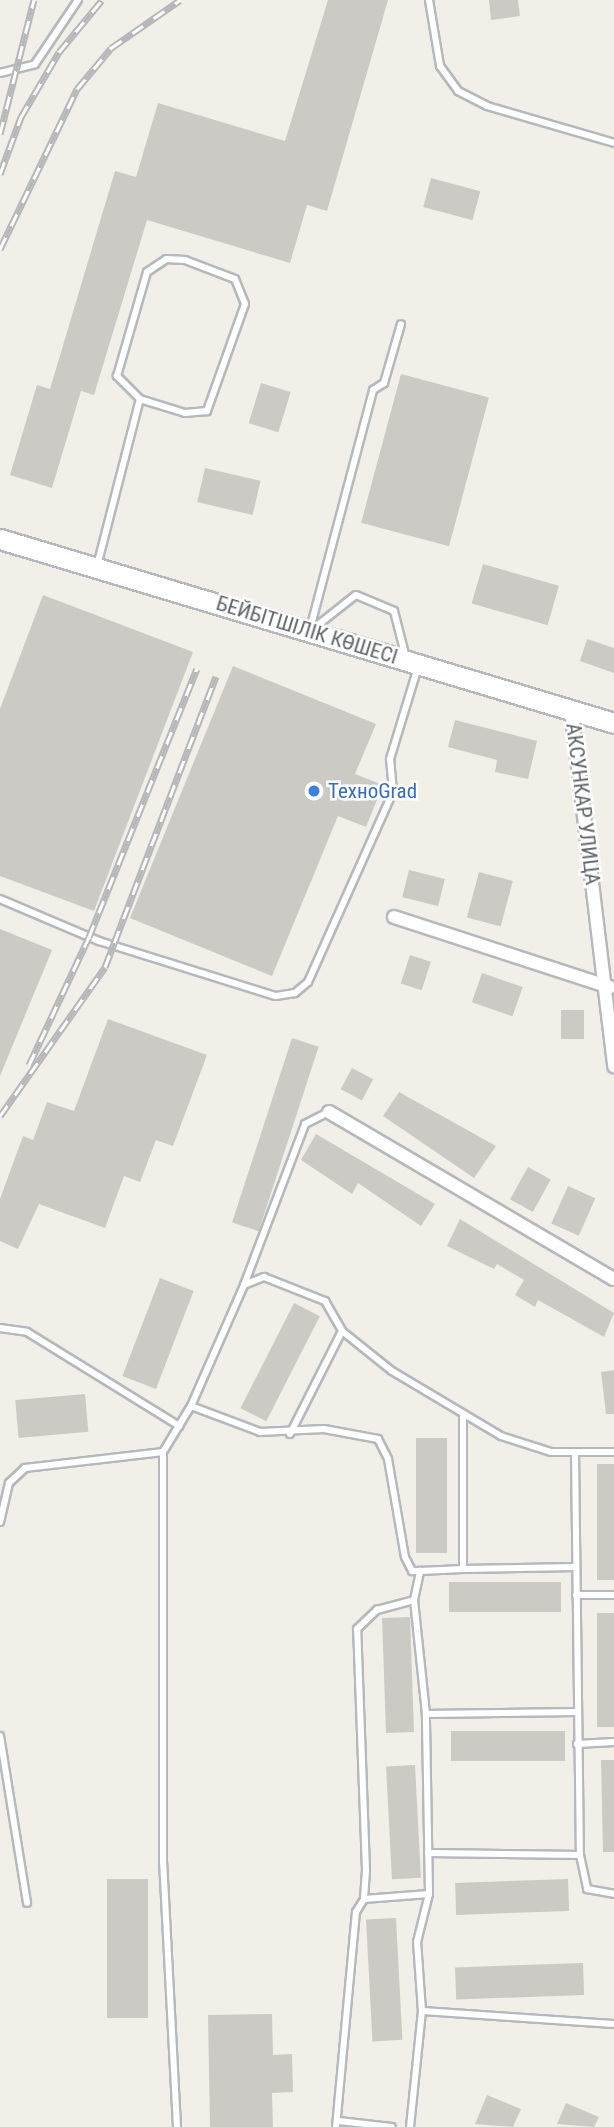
<!DOCTYPE html>
<html>
<head>
<meta charset="utf-8">
<style>
	body { margin:0 }
	#map { position:relative; width:614px; height:2127px; overflow:hidden; background:#f1efe8; font-family:"Roboto Condensed",sans-serif }
	div>[style] { position:absolute }
	.building>* { inset:0; background:#cccac5; transform-origin:0 0 }
	.roads { filter:drop-shadow(2px 0 #b5b8bc) drop-shadow(-2px 0 #b5b8bc) drop-shadow(0 2px #b5b8bc) drop-shadow(0 -2px #b5b8bc) }
	.lane>* { height:6px; margin:-3px; padding:0 3px; transform-origin:3px; border-radius:3px; background:#fff }
	.street>* { height:12px; margin:-6px; padding:0 6px; transform-origin:6px; border-radius:6px; background:#fff }
	.secondary>* { height:19px; margin:-9.5px; padding:0 9.5px; transform-origin:9.5px; border-radius:9.5px; background:#fff }
	.rail>* { height:7px; margin-top:-3.5px; transform-origin:0; background:repeating-linear-gradient(90deg,#fff 0 13px,#b6b7b8 0 26px); box-sizing:border-box; border-block:2px solid #b6b7b8 }
	.dots>* { width:19px; height:19px; translate:-50% -50%; box-sizing:border-box; border:4px solid #fff; border-radius:50% }
	span { translate:-50% -50%; white-space:nowrap; text-align:center; line-height:1.15; -webkit-text-stroke:5px #fff; paint-order:stroke }
	.street-label { font-size:21px; color:#5f6368 }
	.shop-label { font-size:21px; color:#366cbe }
	.left { translate:0 -50%; text-align:left }
</style>
</head>
<body>
<div id="map">
	<div class="building">
		<i style="clip-path:polygon(328px 0,388px 0,327px 211px,307px 205px,290px 263px,147px 220px,94px 395px,81px 391px,52px 488px,10px 475px,37px 385px,50px 389px,115px 171px,136px 177px,158px 103px,285px 141px)"></i>
		<i style="clip-path:polygon(489px 0,518px 0,520px 16px,491px 20px)"></i>
		<i style="left:431px;top:178px;width:51px;height:30px;rotate:15deg"></i>
		<i style="left:401px;top:374px;width:91px;height:154px;rotate:15deg"></i>
		<i style="left:261px;top:383px;width:31px;height:42px;rotate:17deg"></i>
		<i style="left:205px;top:468px;width:57px;height:35px;rotate:13deg"></i>
		<i style="left:483px;top:564px;width:79px;height:41px;rotate:16deg"></i>
		<i style="clip-path:polygon(43px 595px,193px 652px,94px 911px,0 876px,0 709px)"></i>
		<i style="clip-path:polygon(587px 639px,614px 648px,614px 673px,580px 661px)"></i>
		<i style="clip-path:polygon(233px 666px,376px 724px,355px 774px,383px 785px,366px 827px,338px 816px,272px 976px,130px 918px)"></i>
		<i style="clip-path:polygon(455px 720px,537px 741px,528px 779px,495px 772px,497px 760px,448px 747px)"></i>
		<i style="left:409px;top:870px;width:37px;height:28px;rotate:14deg"></i>
		<i style="left:479px;top:872px;width:35px;height:47px;rotate:15deg"></i>
		<i style="clip-path:polygon(0 929px,52px 950px,0 1076px)"></i>
		<i style="left:410px;top:955px;width:22px;height:30px;rotate:18deg"></i>
		<i style="left:482px;top:973px;width:43px;height:31px;rotate:19deg"></i>
		<i style="left:561px;top:1010px;width:23px;height:29px"></i>
		<i style="clip-path:polygon(108px 1019px,207px 1055px,173px 1146px,156px 1140px,140px 1182px,124px 1176px,105px 1228px,39px 1204px,18px 1249px,0 1241px,0 1199px,23px 1136px,33px 1140px,47px 1102px,74px 1111px)"></i>
		<i style="left:292px;top:1038px;width:28px;height:194px;rotate:18deg"></i>
		<i style="left:352px;top:1068px;width:24px;height:24px;rotate:28deg"></i>
		<i style="clip-path:polygon(399px 1092px,496px 1146px,474px 1178px,383px 1116px)"></i>
		<i style="clip-path:polygon(316px 1134px,435px 1204px,421px 1226px,358px 1183px,352px 1194px,301px 1160px)"></i>
		<i style="left:528px;top:1167px;width:26px;height:37px;rotate:29deg"></i>
		<i style="left:568px;top:1186px;width:30px;height:41px;rotate:24deg"></i>
		<i style="clip-path:polygon(460px 1219px,614px 1313px,604px 1337px,538px 1300px,535px 1307px,515px 1295px,524px 1280px,497px 1264px,494px 1269px,447px 1246px)"></i>
		<i style="left:160px;top:1278px;width:36px;height:105px;rotate:21deg"></i>
		<i style="left:294px;top:1303px;width:29px;height:118px;rotate:27deg"></i>
		<i style="clip-path:polygon(614px 1370px,614px 1414px,606px 1414px,601px 1372px)"></i>
		<i style="left:85px;top:1394px;width:38px;height:70px;rotate:85deg"></i>
		<i style="left:416px;top:1438px;width:31px;height:115px"></i>
		<i style="left:614px;top:1464px;width:116px;height:17px;rotate:90deg"></i>
		<i style="left:561px;top:1582px;width:30px;height:112px;rotate:90deg"></i>
		<i style="left:597px;top:1613px;width:17px;height:114px"></i>
		<i style="left:410px;top:1617px;width:115px;height:28px;rotate:88deg"></i>
		<i style="left:565px;top:1731px;width:30px;height:114px;rotate:90deg"></i>
		<i style="clip-path:polygon(601px 1760px,614px 1760px,614px 1852px,603px 1852px)"></i>
		<i style="left:415px;top:1765px;width:113px;height:29px;rotate:87deg"></i>
		<i style="left:107px;top:1879px;width:41px;height:139px"></i>
		<i style="left:568px;top:1879px;width:32px;height:113px;rotate:88deg"></i>
		<i style="left:396px;top:1918px;width:122px;height:30px;rotate:87deg"></i>
		<i style="left:583px;top:1963px;width:32px;height:128px;rotate:88deg"></i>
		<i style="clip-path:polygon(272px 2014px,273px 2055px,292px 2054px,293px 2092px,272px 2093px,273px 2127px,210px 2127px,208px 2015px)"></i>
		<i style="clip-path:polygon(487px 2095px,521px 2109px,513px 2127px,475px 2124px)"></i>
		<i style="clip-path:polygon(566px 2103px,599px 2117px,594px 2127px,557px 2124px)"></i>
	</div>
	<div class="roads">
		<div class="lane">
			<i style="left:429px;top:0;width:67px;rotate:80.5deg"></i>
			<i style="left:440px;top:66px;width:31px;rotate:54deg"></i>
			<i style="left:458px;top:91px;width:33px;rotate:27deg"></i>
			<i style="left:487px;top:106px;width:132px;rotate:16.2deg"></i>
			<i style="left:0;top:73px;width:36px;rotate:-14deg"></i>
			<i style="left:35px;top:64px;width:77px;rotate:-56.1deg"></i>
			<i style="left:97px;top:566px;width:172px;rotate:-75.6deg"></i>
			<i style="left:140px;top:399px;width:33px;rotate:-135deg"></i>
			<i style="left:117px;top:376px;width:108px;rotate:-73.9deg"></i>
			<i style="left:147px;top:272px;width:23px;rotate:-34deg"></i>
			<i style="left:166px;top:259px;width:19px;rotate:3deg"></i>
			<i style="left:185px;top:260px;width:53px;rotate:20.8deg"></i>
			<i style="left:235px;top:279px;width:27px;rotate:68deg"></i>
			<i style="left:245px;top:304px;width:114px;rotate:109.6deg"></i>
			<i style="left:207px;top:411px;width:22px;rotate:175deg"></i>
			<i style="left:185px;top:413px;width:47px;rotate:-162.7deg"></i>
			<i style="left:314px;top:628px;width:53px;rotate:-38.2deg"></i>
			<i style="left:356px;top:595px;width:41px;rotate:22.8deg"></i>
			<i style="left:394px;top:611px;width:49px;rotate:75.7deg"></i>
			<i style="left:310px;top:629px;width:247px;rotate:-75.2deg"></i>
			<i style="left:373px;top:390px;width:13px;rotate:-32deg"></i>
			<i style="left:384px;top:383px;width:61px;rotate:-73.9deg"></i>
			<i style="left:0;top:899px;width:108px;rotate:23deg"></i>
			<i style="left:99px;top:941px;width:185px;rotate:17.3deg"></i>
			<i style="left:276px;top:996px;width:19px;rotate:-9deg"></i>
			<i style="left:295px;top:993px;width:17px;rotate:-40deg"></i>
			<i style="left:308px;top:982px;width:208px;rotate:-65.9deg"></i>
			<i style="left:393px;top:792px;width:33px;rotate:-95deg"></i>
			<i style="left:390px;top:759px;width:96px;rotate:-73.1deg"></i>
			<i style="left:244px;top:1285px;width:22px;rotate:-22deg"></i>
			<i style="left:264px;top:1277px;width:66px;rotate:21.5deg"></i>
			<i style="left:325px;top:1301px;width:34px;rotate:60deg"></i>
			<i style="left:342px;top:1331px;width:64px;rotate:38.7deg"></i>
			<i style="left:392px;top:1371px;width:127px;rotate:30.8deg"></i>
			<i style="left:501px;top:1436px;width:52px;rotate:17.7deg"></i>
			<i style="left:551px;top:1452px;width:63px"></i>
			<i style="left:0;top:1328px;width:27px;rotate:8deg"></i>
			<i style="left:27px;top:1332px;width:179px;rotate:31.7deg"></i>
			<i style="left:191px;top:1406px;width:74px;rotate:20.6deg"></i>
			<i style="left:260px;top:1432px;width:64px;rotate:-2.7deg"></i>
			<i style="left:324px;top:1429px;width:55px;rotate:10.5deg"></i>
			<i style="left:378px;top:1439px;width:22px;rotate:63deg"></i>
			<i style="left:388px;top:1459px;width:99px;rotate:80.2deg"></i>
			<i style="left:405px;top:1557px;width:16px;rotate:63deg"></i>
			<i style="left:412px;top:1571px;width:8px"></i>
			<i style="left:420px;top:1571px;width:43px;rotate:-2.7deg"></i>
			<i style="left:463px;top:1569px;width:152px;rotate:-90deg"></i>
			<i style="left:290px;top:1434px;width:115px;rotate:-63.2deg"></i>
			<i style="left:575px;top:1452px;width:403px;rotate:89.3deg"></i>
			<i style="left:580px;top:1855px;width:35px;rotate:78deg"></i>
			<i style="left:587px;top:1889px;width:27px;rotate:10deg"></i>
			<i style="left:0;top:1522px;width:40px;rotate:-77deg"></i>
			<i style="left:9px;top:1483px;width:22px;rotate:-43deg"></i>
			<i style="left:25px;top:1468px;width:139px;rotate:-6.6deg"></i>
			<i style="left:463px;top:1569px;width:113px;rotate:-1deg"></i>
			<i style="left:576px;top:1595px;width:38px"></i>
			<i style="left:426px;top:1714px;width:150px;rotate:-0.8deg"></i>
			<i style="left:0;top:1736px;width:169px;rotate:80.8deg"></i>
			<i style="left:577px;top:1744px;width:37px;rotate:-3deg"></i>
			<i style="left:428px;top:1853px;width:152px;rotate:0.8deg"></i>
			<i style="left:364px;top:1899px;width:65px;rotate:-4.4deg"></i>
			<i style="left:422px;top:2011px;width:192px;rotate:3.9deg"></i>
			<i style="left:339px;top:2121px;width:53px;rotate:6.5deg"></i>
			<i style="left:177px;top:2127px;width:264px;rotate:-93deg"></i>
			<i style="left:163px;top:1863px;width:411px;rotate:-90deg"></i>
			<i style="left:163px;top:1452px;width:54px;rotate:-58.7deg"></i>
			<i style="left:191px;top:1406px;width:132px;rotate:-66.3deg"></i>
			<i style="left:244px;top:1285px;width:172px;rotate:-69.2deg"></i>
			<i style="left:305px;top:1124px;width:27px;rotate:-27deg"></i>
			<i style="left:336px;top:2127px;width:216px;rotate:-84.7deg"></i>
			<i style="left:356px;top:1912px;width:15px;rotate:-58deg"></i>
			<i style="left:364px;top:1899px;width:29px;rotate:-86deg"></i>
			<i style="left:366px;top:1870px;width:241px;rotate:-92.1deg"></i>
			<i style="left:357px;top:1629px;width:28px;rotate:-44deg"></i>
			<i style="left:377px;top:1610px;width:38px;rotate:-15deg"></i>
			<i style="left:410px;top:2127px;width:117px;rotate:-84.1deg"></i>
			<i style="left:422px;top:2011px;width:69px;rotate:-94.1deg"></i>
			<i style="left:417px;top:1942px;width:49px;rotate:-76deg"></i>
			<i style="left:429px;top:1894px;width:180px;rotate:-91deg"></i>
			<i style="left:426px;top:1714px;width:115px;rotate:-96deg"></i>
			<i style="left:414px;top:1600px;width:30px;rotate:-78deg"></i>
		</div>
		<div class="street">
			<i style="left:571px;top:709px;width:360px;rotate:83.1deg"></i>
			<i style="left:394px;top:917px;width:227px;rotate:18deg"></i>
			<i style="left:329px;top:1112px;width:330px;rotate:30.4deg"></i>
		</div>
		<div class="secondary">
			<i style="left:0;top:539px;width:641px;rotate:16.68deg"></i>
		</div>
	</div>
	<div class="rail">
		<i style="left:0;top:134px;width:138px;rotate:-75.8deg"></i>
		<i style="left:0;top:174px;width:61px;rotate:-69.8deg"></i>
		<i style="left:21px;top:117px;width:75px;rotate:-59.7deg"></i>
		<i style="left:59px;top:52px;width:67px;rotate:-50.4deg"></i>
		<i style="left:0;top:249px;width:178px;rotate:-64.3deg"></i>
		<i style="left:77px;top:89px;width:53px;rotate:-50.3deg"></i>
		<i style="left:111px;top:48px;width:84px;rotate:-34.8deg"></i>
		<i style="left:29px;top:1065px;width:141px;rotate:-64.9deg"></i>
		<i style="left:89px;top:937px;width:289px;rotate:-68.1deg"></i>
		<i style="left:0;top:1116px;width:182px;rotate:-54.8deg"></i>
		<i style="left:105px;top:967px;width:311px;rotate:-69.1deg"></i>
	</div>
	<div class="dots">
		<i style="left:314px;top:791px;background:#3f7fe0"></i>
	</div>
	<div class="street-label">
		<span style="left:307px;top:630px;rotate:17deg">БЕЙБІТШІЛІК КӨШЕСІ</span>
		<span style="left:583px;top:804px;rotate:83deg">АКСУНКАР УЛИЦА</span>
	</div>
	<div class="shop-label">
		<span class="left" style="left:328px;top:791px">ТехноGrad</span>
	</div>
</div>
</body>
</html>
